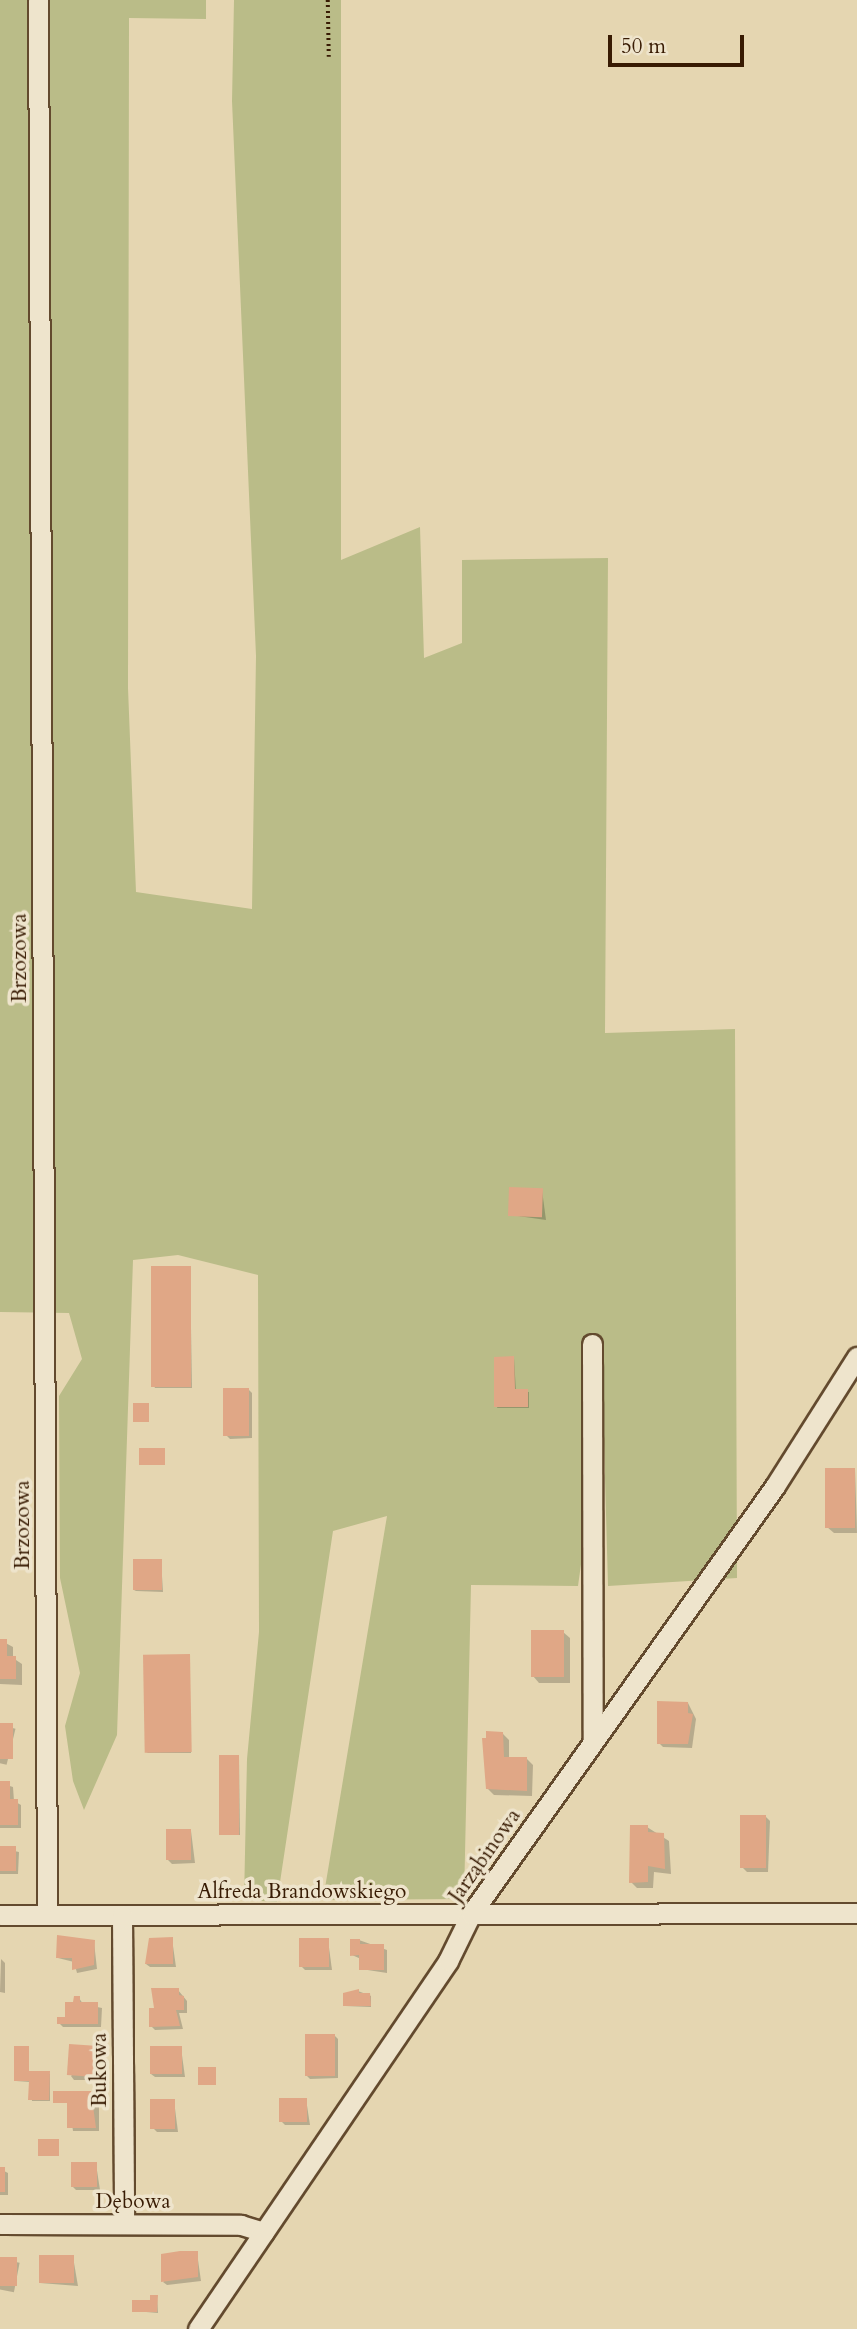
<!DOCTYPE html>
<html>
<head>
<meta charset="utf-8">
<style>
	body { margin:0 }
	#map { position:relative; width:857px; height:2329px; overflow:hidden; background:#e5d6b1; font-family:Cardo,serif }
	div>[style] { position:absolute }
	.green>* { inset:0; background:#babc88 }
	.shadow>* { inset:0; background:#0003; transform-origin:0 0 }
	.building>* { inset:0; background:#e0a786; transform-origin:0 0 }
	.path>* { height:3.5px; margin-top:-1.75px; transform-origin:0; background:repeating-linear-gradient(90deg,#381b03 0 2px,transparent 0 5.5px) }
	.roads { filter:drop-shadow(2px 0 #634a2e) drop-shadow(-2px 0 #634a2e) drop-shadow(0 2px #634a2e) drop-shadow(0 -2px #634a2e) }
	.minor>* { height:19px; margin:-9.5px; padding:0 9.5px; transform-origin:9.5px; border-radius:9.5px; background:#eee4cc }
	span { translate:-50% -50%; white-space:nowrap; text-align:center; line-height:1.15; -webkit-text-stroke:7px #eee4cc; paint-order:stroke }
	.street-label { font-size:21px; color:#381b03 }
	.scale { position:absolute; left:608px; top:35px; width:136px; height:32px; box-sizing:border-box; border:4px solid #381b03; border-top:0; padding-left:9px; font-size:21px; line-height:24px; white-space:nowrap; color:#381b03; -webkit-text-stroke:5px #eee4cc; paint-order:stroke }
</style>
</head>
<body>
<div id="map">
	<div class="green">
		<i style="clip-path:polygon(0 0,206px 0,206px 19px,129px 18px,128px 688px,136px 892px,252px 909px,256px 656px,232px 101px,234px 0,341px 0,341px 560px,420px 527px,424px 658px,462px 643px,462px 560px,608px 558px,605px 1033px,735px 1029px,737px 1578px,608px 1586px,603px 1406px,578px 1586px,471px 1585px,464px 1899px,323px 1900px,387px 1516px,333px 1531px,277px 1902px,244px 1900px,247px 1759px,259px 1632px,258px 1275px,178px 1255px,133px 1260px,117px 1735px,84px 1810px,73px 1781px,65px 1726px,80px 1673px,60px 1578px,59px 1396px,82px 1359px,69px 1313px,0 1312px)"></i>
	</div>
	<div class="shadow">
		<i style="clip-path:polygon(542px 1190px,546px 1220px,511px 1215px)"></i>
		<i style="clip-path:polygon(190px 1267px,192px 1388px,155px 1388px,154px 1386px)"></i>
		<i style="clip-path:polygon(514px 1358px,516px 1391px,529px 1392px,529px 1408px,497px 1408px)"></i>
		<i style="clip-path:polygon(248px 1389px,252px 1393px,252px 1438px,230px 1439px,226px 1435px)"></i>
		<i style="clip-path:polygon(855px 1469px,857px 1533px,834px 1533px,827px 1527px)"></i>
		<i style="clip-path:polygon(161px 1560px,163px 1592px,136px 1591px,134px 1590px)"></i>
		<i style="clip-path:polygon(563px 1632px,570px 1638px,570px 1683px,539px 1683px,533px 1676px)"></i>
		<i style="clip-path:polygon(0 1640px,13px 1647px,13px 1658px,22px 1664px,22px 1685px,0 1684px)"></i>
		<i style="clip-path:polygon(189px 1656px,191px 1753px,148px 1753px,146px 1752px)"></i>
		<i style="clip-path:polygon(688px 1703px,696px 1719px,692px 1748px,663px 1747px,659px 1743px)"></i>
		<i style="left:0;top:1725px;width:16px;height:37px;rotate:14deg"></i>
		<i style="clip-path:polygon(503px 1734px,509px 1740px,509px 1759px,527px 1759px,533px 1765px,532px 1796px,494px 1795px,488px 1789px)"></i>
		<i style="clip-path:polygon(239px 1757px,240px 1835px,222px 1835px,221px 1834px)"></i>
		<i style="clip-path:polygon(0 1783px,13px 1787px,14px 1801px,21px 1805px,21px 1828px,0 1828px)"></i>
		<i style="clip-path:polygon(766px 1817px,770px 1821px,768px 1872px,747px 1872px,743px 1868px)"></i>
		<i style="clip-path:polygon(647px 1827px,669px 1841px,671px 1874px,654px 1872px,653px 1888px,637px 1888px,631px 1882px)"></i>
		<i style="clip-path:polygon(191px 1831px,195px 1863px,172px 1864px,168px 1860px)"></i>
		<i style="clip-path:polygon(0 1848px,19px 1852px,18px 1874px,0 1874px)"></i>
		<i style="clip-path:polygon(172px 1939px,176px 1967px,150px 1967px,146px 1964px)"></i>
		<i style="clip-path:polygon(328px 1940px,332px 1970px,305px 1970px,301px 1966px)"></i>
		<i style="clip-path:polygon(359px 1940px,387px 1950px,387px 1973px,361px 1969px,361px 1959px,352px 1955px)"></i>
		<i style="clip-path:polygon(94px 1942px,97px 1969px,77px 1973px,74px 1962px,58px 1958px)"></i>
		<i style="clip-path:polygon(1px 1959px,5px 1963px,5px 1993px,0 1992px)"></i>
		<i style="clip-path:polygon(178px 1990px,187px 2001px,187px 2013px,179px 2013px,183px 2029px,155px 2030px,151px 2026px,156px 2009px)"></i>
		<i style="clip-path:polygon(358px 1991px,371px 1996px,371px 2007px,345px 2006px)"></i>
		<i style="clip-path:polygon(79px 1998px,83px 2004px,102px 2008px,101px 2027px,63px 2027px,59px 2023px,67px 2019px)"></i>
		<i style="clip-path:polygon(334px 2035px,338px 2039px,338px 2078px,310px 2079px,306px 2075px)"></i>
		<i style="clip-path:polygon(28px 2048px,29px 2072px,50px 2074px,50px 2101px,32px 2101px,30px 2082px,16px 2081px)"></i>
		<i style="clip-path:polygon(98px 2048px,102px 2052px,99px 2080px,74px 2080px,71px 2076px)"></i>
		<i style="clip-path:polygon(181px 2048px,185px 2077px,155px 2077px,151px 2074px)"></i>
		<i style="clip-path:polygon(90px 2092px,91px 2103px,99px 2107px,99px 2131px,73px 2131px,69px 2103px,54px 2102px)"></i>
		<i style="clip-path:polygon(306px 2099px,310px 2125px,285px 2125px,281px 2121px)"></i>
		<i style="clip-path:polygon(174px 2101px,178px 2132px,157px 2132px,153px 2128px)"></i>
		<i style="clip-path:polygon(96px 2164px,100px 2190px,76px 2190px,72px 2186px)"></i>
		<i style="clip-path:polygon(0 2169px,8px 2173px,8px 2195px,0 2195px)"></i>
		<i style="clip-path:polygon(197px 2253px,201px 2281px,167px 2285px,163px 2282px)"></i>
		<i style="clip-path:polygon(73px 2257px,78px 2286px,40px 2283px)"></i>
		<i style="left:0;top:2259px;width:20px;height:30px;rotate:11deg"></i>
		<i style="clip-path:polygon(157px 2297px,158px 2313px,134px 2311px,152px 2302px)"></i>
	</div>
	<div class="building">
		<i style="left:509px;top:1187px;width:34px;height:29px;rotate:2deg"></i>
		<i style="left:151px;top:1266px;width:40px;height:121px"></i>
		<i style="clip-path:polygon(514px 1356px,515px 1389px,528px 1389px,528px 1407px,494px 1407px,494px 1357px)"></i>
		<i style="left:223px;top:1388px;width:26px;height:48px"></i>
		<i style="left:133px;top:1403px;width:16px;height:19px"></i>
		<i style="left:139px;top:1448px;width:26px;height:17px"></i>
		<i style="left:825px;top:1468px;width:30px;height:60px"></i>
		<i style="left:133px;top:1559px;width:29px;height:31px"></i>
		<i style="left:531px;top:1630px;width:33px;height:47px"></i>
		<i style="clip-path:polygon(0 1639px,7px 1639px,7px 1656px,16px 1656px,16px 1679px,0 1679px)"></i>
		<i style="left:190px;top:1654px;width:98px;height:47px;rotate:89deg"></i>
		<i style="clip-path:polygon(657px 1701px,688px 1702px,688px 1713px,693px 1714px,688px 1744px,657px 1744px)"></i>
		<i style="left:0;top:1723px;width:13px;height:36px"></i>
		<i style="clip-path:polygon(486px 1731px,503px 1732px,504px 1757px,527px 1757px,527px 1791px,486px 1789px,482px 1738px,486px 1738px)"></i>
		<i style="left:219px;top:1755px;width:20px;height:80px"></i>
		<i style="clip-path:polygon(0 1781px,10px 1781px,10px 1799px,18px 1799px,18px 1825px,0 1825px)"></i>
		<i style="left:740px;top:1815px;width:26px;height:53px"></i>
		<i style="clip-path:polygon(630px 1825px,648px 1825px,648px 1832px,664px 1833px,665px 1869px,648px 1866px,648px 1882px,629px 1883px)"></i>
		<i style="left:166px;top:1829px;width:25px;height:31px"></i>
		<i style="left:0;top:1846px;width:16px;height:25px"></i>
		<i style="clip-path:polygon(57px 1935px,95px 1940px,94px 1965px,72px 1970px,72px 1958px,56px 1958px)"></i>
		<i style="clip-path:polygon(173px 1937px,173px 1964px,145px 1964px,149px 1938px)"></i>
		<i style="left:299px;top:1938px;width:30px;height:29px"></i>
		<i style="clip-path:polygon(350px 1939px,360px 1939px,360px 1944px,384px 1944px,384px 1970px,359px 1970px,359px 1955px,350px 1956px)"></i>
		<i style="clip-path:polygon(151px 1988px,179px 1988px,179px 1995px,184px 1996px,184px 2010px,176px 2010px,180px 2026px,149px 2027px,149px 2008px,154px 2008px)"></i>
		<i style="clip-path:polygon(359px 1989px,359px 1993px,370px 1993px,371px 2006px,343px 2006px,343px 1993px)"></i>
		<i style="clip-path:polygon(74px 1996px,80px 1996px,80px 2002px,98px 2002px,98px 2024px,57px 2024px,57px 2017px,65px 2017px,65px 2002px,73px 2002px)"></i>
		<i style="left:305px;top:2034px;width:30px;height:42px"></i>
		<i style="clip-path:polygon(14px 2046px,29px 2046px,29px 2071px,50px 2071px,49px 2100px,28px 2100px,29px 2081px,14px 2081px)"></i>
		<i style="left:98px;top:2046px;width:31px;height:29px;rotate:94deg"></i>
		<i style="left:150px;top:2046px;width:32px;height:28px"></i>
		<i style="left:216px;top:2067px;width:18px;height:18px;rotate:90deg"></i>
		<i style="clip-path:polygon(53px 2091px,91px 2091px,96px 2128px,67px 2128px,67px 2103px,53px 2103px)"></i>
		<i style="left:279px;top:2098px;width:28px;height:24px"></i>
		<i style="left:150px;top:2099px;width:25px;height:30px"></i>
		<i style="left:38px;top:2139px;width:21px;height:17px"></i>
		<i style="left:71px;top:2162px;width:26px;height:25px"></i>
		<i style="left:0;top:2167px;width:5px;height:25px"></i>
		<i style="clip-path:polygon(180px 2251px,198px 2251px,198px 2277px,161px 2282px,161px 2254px)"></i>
		<i style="left:39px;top:2255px;width:35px;height:28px"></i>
		<i style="left:0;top:2257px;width:17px;height:29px"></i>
		<i style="clip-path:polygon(150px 2295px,158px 2295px,157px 2312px,132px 2312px,132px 2300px,150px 2300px)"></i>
	</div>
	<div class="path">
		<i style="left:328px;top:0;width:57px;rotate:89deg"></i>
	</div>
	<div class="roads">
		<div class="minor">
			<i style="left:38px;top:0;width:1915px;rotate:89.73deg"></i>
			<i style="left:592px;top:1344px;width:398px;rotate:89.9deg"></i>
			<i style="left:0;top:1915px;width:857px;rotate:-0.13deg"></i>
			<i style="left:122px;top:1915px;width:309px;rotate:89.6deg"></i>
			<i style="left:0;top:2224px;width:241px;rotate:0.2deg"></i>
			<i style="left:241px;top:2225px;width:24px;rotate:17deg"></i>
			<i style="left:198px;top:2329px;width:445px;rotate:-55.8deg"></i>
			<i style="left:448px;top:1961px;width:52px;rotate:-63.9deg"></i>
			<i style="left:471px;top:1914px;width:525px;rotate:-54.61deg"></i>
			<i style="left:775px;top:1486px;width:153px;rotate:-57.6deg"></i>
		</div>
	</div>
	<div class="street-label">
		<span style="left:20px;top:958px;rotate:-90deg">Brzozowa</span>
		<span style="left:23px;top:1525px;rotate:-90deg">Brzozowa</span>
		<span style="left:485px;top:1856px;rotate:-55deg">Jarząbinowa</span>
		<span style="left:302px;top:1892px">Alfreda Brandowskiego</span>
		<span style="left:100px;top:2070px;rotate:-90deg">Bukowa</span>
		<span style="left:133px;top:2202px">Dębowa</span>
	</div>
	<div class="scale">50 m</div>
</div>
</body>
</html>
